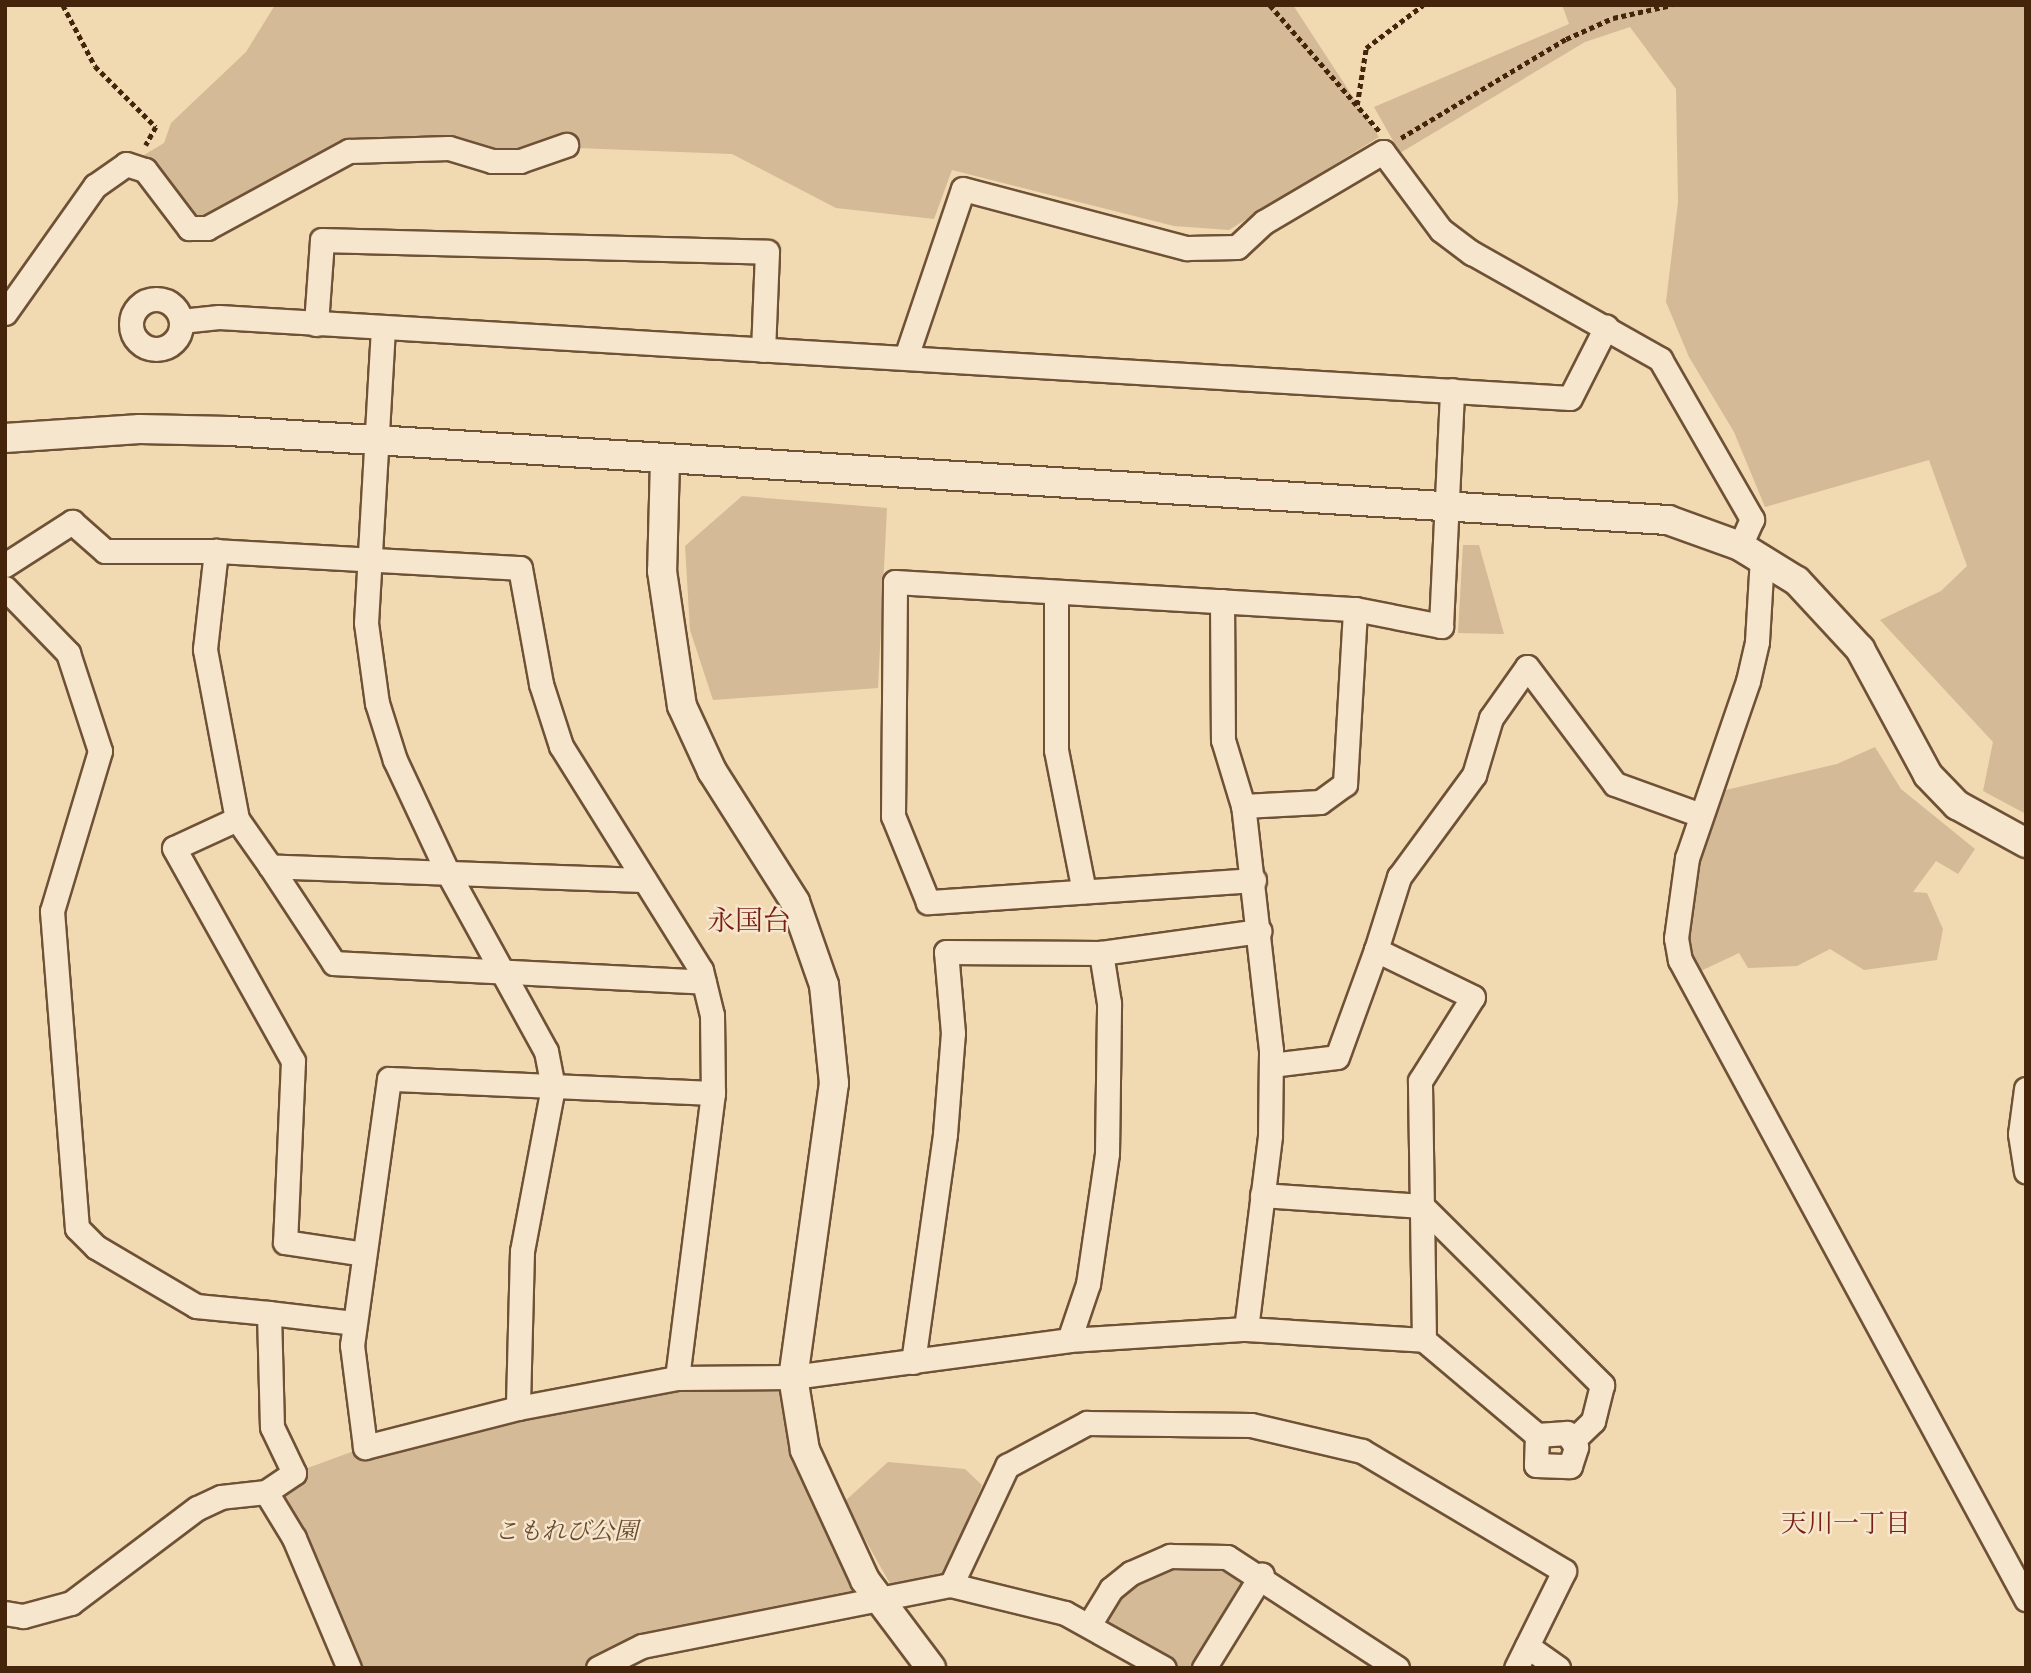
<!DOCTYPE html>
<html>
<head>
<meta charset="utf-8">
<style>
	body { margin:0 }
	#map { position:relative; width:2031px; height:1673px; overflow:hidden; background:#f1d9b2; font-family:"Old Standard TT","Noto Serif JP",serif }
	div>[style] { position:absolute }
	.green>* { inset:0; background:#d4ba96 }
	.path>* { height:4.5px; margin-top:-2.25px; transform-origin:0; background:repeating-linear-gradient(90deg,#44250c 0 5px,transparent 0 8.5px) }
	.roads { filter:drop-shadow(2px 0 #6f5236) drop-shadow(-2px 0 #6f5236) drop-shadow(0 2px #6f5236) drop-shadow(0 -2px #6f5236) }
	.minor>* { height:23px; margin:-11.5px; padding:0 11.5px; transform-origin:11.5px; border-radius:11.5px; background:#f6e6cd }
	.minor>.ring { margin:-11.5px; padding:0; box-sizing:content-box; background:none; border:23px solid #f6e6cd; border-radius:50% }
	.tertiary>* { height:28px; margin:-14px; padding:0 14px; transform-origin:14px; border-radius:14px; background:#f6e6cd }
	span { translate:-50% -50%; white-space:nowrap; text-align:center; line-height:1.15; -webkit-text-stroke:5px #f6e6cd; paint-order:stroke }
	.park-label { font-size:24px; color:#684a2e; font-style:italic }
	.neighbourhood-label { font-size:26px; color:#7a1f14 }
	.quarter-label { font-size:28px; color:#7a1f14 }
	.frame { position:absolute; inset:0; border:7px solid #44250c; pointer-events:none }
</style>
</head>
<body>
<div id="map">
	<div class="green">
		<i style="clip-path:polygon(275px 5px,1293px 5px,1379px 137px,1229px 230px,1174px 226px,952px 170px,934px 219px,836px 208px,732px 154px,577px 148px,557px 135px,528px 156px,350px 147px,201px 224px,131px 163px,164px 143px,171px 123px,246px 52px)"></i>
		<i style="clip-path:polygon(1562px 5px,2026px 5px,2026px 814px,1983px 791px,1993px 742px,1880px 620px,1941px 591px,1967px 566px,1929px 460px,1765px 507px,1734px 432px,1689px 357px,1666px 302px,1678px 202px,1676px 89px,1630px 27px,1585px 42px,1400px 153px,1374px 107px,1569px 24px)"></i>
		<i style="clip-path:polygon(742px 496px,887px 508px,878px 688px,713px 700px,690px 630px,685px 546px)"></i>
		<i style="clip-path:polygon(1463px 545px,1479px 545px,1504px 634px,1458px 633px)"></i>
		<i style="clip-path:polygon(1875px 747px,1901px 789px,1975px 849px,1958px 874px,1936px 861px,1913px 892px,1927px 893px,1943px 929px,1937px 960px,1864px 970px,1830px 949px,1797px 966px,1748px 968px,1739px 953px,1692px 975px,1687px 960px,1693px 872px,1713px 793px,1837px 764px)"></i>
		<i style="clip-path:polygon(793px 1377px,805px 1451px,880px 1601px,598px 1668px,349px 1668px,266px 1492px,294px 1473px,365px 1447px,677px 1378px)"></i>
		<i style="clip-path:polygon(888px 1462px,965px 1469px,982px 1485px,944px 1578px,897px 1596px,844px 1502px)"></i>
		<i style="clip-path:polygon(1170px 1556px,1262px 1574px,1204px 1668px,1164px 1668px,1089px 1625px,1111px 1589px)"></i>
	</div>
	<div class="path">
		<i style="left:63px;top:5px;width:69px;rotate:62.3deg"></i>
		<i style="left:95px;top:66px;width:86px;rotate:45deg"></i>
		<i style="left:156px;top:127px;width:21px;rotate:119deg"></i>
		<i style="left:1270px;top:5px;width:167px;rotate:49.1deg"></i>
		<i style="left:1357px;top:105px;width:58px;rotate:-81deg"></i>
		<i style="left:1366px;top:48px;width:71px;rotate:-37deg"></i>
		<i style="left:1401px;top:138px;width:192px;rotate:-31deg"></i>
		<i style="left:1566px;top:39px;width:51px;rotate:-24.1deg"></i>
		<i style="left:1613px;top:18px;width:60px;rotate:-12.4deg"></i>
	</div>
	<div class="roads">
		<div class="minor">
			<i class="ring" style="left:131px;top:299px;width:27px;height:27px"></i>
			<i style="left:5px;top:313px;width:156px;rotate:-54.7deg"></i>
			<i style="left:95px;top:186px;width:38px;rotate:-35deg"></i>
			<i style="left:126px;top:164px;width:20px;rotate:18deg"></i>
			<i style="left:145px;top:170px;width:73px;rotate:52.8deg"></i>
			<i style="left:189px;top:228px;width:18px"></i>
			<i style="left:207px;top:228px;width:162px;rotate:-28.5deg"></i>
			<i style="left:349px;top:151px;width:100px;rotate:-1.7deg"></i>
			<i style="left:449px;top:148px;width:45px;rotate:16.8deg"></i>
			<i style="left:492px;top:161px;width:28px"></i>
			<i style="left:520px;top:161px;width:49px;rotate:-19.2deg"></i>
			<i style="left:181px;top:321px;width:38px;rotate:-6deg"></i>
			<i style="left:219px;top:317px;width:1353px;rotate:3.43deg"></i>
			<i style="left:1570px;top:398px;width:80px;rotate:-63.1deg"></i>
			<i style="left:316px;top:324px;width:84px;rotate:-85.9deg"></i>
			<i style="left:322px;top:240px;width:445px;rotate:1.5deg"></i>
			<i style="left:767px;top:252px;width:98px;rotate:92.3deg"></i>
			<i style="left:383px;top:328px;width:295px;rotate:93.3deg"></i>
			<i style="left:366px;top:623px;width:81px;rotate:82.2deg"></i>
			<i style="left:377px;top:703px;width:60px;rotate:72.5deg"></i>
			<i style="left:395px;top:760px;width:125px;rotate:64.9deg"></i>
			<i style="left:448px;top:873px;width:203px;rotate:61.2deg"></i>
			<i style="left:546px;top:1051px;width:37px;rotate:79deg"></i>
			<i style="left:553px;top:1087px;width:167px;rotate:100.7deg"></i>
			<i style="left:522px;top:1251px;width:157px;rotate:91.5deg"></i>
			<i style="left:906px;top:357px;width:177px;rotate:-71.3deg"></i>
			<i style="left:963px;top:189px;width:232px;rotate:14.8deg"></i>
			<i style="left:1187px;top:248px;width:50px;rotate:-1.1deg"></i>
			<i style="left:1237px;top:247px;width:37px;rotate:-43deg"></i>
			<i style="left:1264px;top:222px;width:138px;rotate:-30.5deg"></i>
			<i style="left:1383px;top:152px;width:97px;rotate:53.4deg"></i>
			<i style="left:1441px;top:230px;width:39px;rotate:37deg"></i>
			<i style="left:1472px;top:253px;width:216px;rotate:29.4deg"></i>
			<i style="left:1660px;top:359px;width:185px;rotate:60.1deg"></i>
			<i style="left:1752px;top:519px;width:30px;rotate:114deg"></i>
			<i style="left:1762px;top:557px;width:85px;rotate:93.4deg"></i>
			<i style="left:1757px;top:642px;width:40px;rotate:103deg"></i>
			<i style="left:1748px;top:681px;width:187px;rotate:109deg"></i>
			<i style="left:1687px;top:858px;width:81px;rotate:97.8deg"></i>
			<i style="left:1676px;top:938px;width:22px;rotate:80deg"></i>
			<i style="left:1680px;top:960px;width:727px;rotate:61.57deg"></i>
			<i style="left:5px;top:565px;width:80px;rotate:-32.7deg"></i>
			<i style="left:72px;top:522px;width:44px;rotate:41.3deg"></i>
			<i style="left:105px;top:551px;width:111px"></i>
			<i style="left:5px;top:588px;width:91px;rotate:45.9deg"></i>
			<i style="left:68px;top:653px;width:103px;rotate:71.9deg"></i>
			<i style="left:100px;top:751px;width:167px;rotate:106.7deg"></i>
			<i style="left:52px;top:911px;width:318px;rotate:85.5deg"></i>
			<i style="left:77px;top:1228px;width:27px;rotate:45deg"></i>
			<i style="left:96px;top:1247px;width:116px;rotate:30.5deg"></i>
			<i style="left:196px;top:1306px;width:73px;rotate:5.5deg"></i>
			<i style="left:269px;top:1313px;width:114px;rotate:88.5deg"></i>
			<i style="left:272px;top:1427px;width:51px;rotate:64.4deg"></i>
			<i style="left:294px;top:1473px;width:34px;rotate:146deg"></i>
			<i style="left:266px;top:1492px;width:45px;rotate:173.7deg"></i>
			<i style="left:221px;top:1497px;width:26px;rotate:155deg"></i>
			<i style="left:197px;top:1508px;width:158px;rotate:143deg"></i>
			<i style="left:71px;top:1603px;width:50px;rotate:164.8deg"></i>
			<i style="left:23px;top:1616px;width:18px;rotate:-171deg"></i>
			<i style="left:1056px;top:592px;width:158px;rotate:90deg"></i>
			<i style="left:1056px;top:750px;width:144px;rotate:78.8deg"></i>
			<i style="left:1222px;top:601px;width:139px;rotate:89.6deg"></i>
			<i style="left:1223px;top:740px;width:69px;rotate:73.1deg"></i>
			<i style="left:237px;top:819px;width:69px;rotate:155.3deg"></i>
			<i style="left:174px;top:848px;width:244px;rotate:60.8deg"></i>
			<i style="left:293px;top:1061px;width:181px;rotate:92.5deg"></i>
			<i style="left:285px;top:1242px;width:80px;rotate:8.6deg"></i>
			<i style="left:270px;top:866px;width:116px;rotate:56.6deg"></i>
			<i style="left:334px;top:963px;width:370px;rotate:2.9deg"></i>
			<i style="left:644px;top:880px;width:374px;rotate:-177.9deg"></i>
			<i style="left:270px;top:866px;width:57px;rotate:-125.1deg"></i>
			<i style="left:237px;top:819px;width:173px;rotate:-100.7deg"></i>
			<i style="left:205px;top:649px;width:99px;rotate:-83.6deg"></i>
			<i style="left:216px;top:551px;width:304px;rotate:3.2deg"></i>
			<i style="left:520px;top:568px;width:118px;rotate:79.7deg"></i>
			<i style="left:541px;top:684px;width:65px;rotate:72.1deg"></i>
			<i style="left:561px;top:746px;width:264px;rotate:58deg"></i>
			<i style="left:701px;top:970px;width:46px;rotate:76.3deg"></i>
			<i style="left:712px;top:1015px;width:78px;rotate:89.3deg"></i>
			<i style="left:713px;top:1093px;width:287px;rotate:97.2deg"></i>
			<i style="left:1254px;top:880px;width:327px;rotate:176.1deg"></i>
			<i style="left:928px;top:902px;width:93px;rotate:-112.1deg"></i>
			<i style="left:893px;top:816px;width:234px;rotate:-89.5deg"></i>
			<i style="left:895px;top:582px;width:461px;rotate:3.4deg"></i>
			<i style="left:1355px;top:609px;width:88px;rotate:11.2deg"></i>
			<i style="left:1441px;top:626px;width:236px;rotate:-87.3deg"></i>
			<i style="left:1271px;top:1065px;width:66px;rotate:-6.9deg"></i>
			<i style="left:1337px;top:1057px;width:114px;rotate:-70deg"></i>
			<i style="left:2026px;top:1089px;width:45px;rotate:97.6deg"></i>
			<i style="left:2020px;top:1134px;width:38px;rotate:81deg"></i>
			<i style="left:713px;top:1093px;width:324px;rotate:-177.5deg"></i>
			<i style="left:389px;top:1079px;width:269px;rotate:97.9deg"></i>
			<i style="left:352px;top:1345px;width:103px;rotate:82.7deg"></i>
			<i style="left:365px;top:1447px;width:158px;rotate:-14.3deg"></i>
			<i style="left:518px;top:1408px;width:162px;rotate:-10.7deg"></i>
			<i style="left:677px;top:1378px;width:116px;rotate:-0.5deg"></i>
			<i style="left:793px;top:1377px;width:278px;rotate:-7.6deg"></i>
			<i style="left:1069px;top:1340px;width:177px;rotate:-3.6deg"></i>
			<i style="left:1246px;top:1329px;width:178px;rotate:3.5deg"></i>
			<i style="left:1424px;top:1340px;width:259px;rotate:-90.9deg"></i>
			<i style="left:1420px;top:1081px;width:99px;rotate:-57.8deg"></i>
			<i style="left:1473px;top:997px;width:108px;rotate:-154.1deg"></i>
			<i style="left:1376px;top:950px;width:77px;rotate:-72.5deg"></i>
			<i style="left:1399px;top:877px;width:127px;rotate:-53.7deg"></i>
			<i style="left:1474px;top:775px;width:59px;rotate:-73.4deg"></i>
			<i style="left:1491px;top:718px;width:62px;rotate:-54.8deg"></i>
			<i style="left:1527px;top:667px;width:146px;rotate:53.1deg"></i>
			<i style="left:1615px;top:784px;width:88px;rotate:19.9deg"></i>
			<i style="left:1262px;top:1195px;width:160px;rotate:3.9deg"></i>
			<i style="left:1422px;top:1206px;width:254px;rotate:44.8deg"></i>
			<i style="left:1602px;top:1385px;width:37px;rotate:104deg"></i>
			<i style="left:1593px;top:1421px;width:28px;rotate:136deg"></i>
			<i style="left:269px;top:1313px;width:86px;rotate:6.7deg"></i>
			<i style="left:1246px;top:1329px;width:195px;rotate:-82.9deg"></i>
			<i style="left:1270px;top:1135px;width:85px;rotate:-89.3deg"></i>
			<i style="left:1271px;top:1050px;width:246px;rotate:-96.5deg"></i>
			<i style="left:1243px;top:806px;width:77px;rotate:-3deg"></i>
			<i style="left:1320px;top:802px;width:31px;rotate:-36deg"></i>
			<i style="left:1345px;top:784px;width:175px;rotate:-86.7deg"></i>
			<i style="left:1069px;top:1340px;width:59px;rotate:-71.3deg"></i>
			<i style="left:1088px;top:1284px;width:132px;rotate:-81.7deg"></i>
			<i style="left:1107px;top:1153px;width:150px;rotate:-89.2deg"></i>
			<i style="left:1109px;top:1003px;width:51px;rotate:-99.1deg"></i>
			<i style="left:1424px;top:1340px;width:148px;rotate:40.1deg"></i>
			<i style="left:1537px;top:1435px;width:30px;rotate:92deg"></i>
			<i style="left:1536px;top:1465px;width:34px;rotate:2deg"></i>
			<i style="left:1570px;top:1466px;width:20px;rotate:-72deg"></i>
			<i style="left:1576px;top:1447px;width:17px;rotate:-123deg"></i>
			<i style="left:1567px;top:1433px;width:30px;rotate:176deg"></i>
			<i style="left:913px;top:1362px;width:230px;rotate:-82deg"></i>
			<i style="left:945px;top:1134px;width:101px;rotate:-85.5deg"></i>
			<i style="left:953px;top:1033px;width:81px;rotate:-94.9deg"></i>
			<i style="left:946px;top:952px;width:155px;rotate:0.4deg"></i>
			<i style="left:1101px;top:953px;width:160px;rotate:-7.9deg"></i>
			<i style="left:266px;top:1492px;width:54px;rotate:58.7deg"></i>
			<i style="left:294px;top:1538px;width:141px;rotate:67.1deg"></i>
			<i style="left:951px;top:1585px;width:132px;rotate:-64.8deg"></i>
			<i style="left:1007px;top:1466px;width:91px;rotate:-28.3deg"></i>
			<i style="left:1087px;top:1423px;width:164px;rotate:0.7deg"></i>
			<i style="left:1251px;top:1425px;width:114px;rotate:13.2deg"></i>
			<i style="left:1362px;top:1451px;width:235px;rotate:30.7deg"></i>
			<i style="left:1564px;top:1571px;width:108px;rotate:116.3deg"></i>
			<i style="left:1089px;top:1625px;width:42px;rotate:-58.6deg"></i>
			<i style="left:1111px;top:1589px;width:26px;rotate:-39deg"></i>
			<i style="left:1131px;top:1573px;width:43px;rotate:-23.6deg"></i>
			<i style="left:1170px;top:1556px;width:57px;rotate:1deg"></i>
			<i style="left:1227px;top:1557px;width:203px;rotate:33.1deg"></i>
			<i style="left:1527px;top:1646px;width:38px;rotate:35deg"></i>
			<i style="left:598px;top:1668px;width:49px;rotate:-26.6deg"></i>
			<i style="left:642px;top:1646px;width:315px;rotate:-11.2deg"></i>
			<i style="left:951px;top:1585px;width:117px;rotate:13.8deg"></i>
			<i style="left:1065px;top:1613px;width:113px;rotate:29.1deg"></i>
			<i style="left:1204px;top:1668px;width:110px;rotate:-58.3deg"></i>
		</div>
		<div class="tertiary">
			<i style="left:5px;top:438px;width:135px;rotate:-3.8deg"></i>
			<i style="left:140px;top:429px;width:89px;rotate:1.3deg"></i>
			<i style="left:229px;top:431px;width:1442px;rotate:3.54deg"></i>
			<i style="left:1668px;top:520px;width:77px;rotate:19.9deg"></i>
			<i style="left:1740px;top:546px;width:67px;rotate:31.6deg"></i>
			<i style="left:1797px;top:581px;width:93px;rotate:47.2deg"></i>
			<i style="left:1860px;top:649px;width:143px;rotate:61.6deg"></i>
			<i style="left:1928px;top:775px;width:42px;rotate:46deg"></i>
			<i style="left:1957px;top:805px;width:79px;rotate:28.8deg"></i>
			<i style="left:665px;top:460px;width:111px;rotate:91.5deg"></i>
			<i style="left:662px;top:571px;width:136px;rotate:81.6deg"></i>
			<i style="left:682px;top:706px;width:72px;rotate:65.2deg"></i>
			<i style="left:712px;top:771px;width:155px;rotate:57.6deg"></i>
			<i style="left:795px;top:902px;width:88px;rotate:70.7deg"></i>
			<i style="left:824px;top:985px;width:99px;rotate:84.2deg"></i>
			<i style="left:834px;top:1083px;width:297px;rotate:97.9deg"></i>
			<i style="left:793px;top:1377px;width:74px;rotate:80.7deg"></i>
			<i style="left:805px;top:1450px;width:143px;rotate:65.2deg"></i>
			<i style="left:865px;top:1580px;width:110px;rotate:53.1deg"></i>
		</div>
	</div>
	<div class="park-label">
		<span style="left:566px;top:1534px">こもれび公園</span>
	</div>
	<div class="neighbourhood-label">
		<span style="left:1846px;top:1526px">天川一丁目</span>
	</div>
	<div class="quarter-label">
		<span style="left:749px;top:923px">永国台</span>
	</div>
	<div class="frame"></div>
</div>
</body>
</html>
